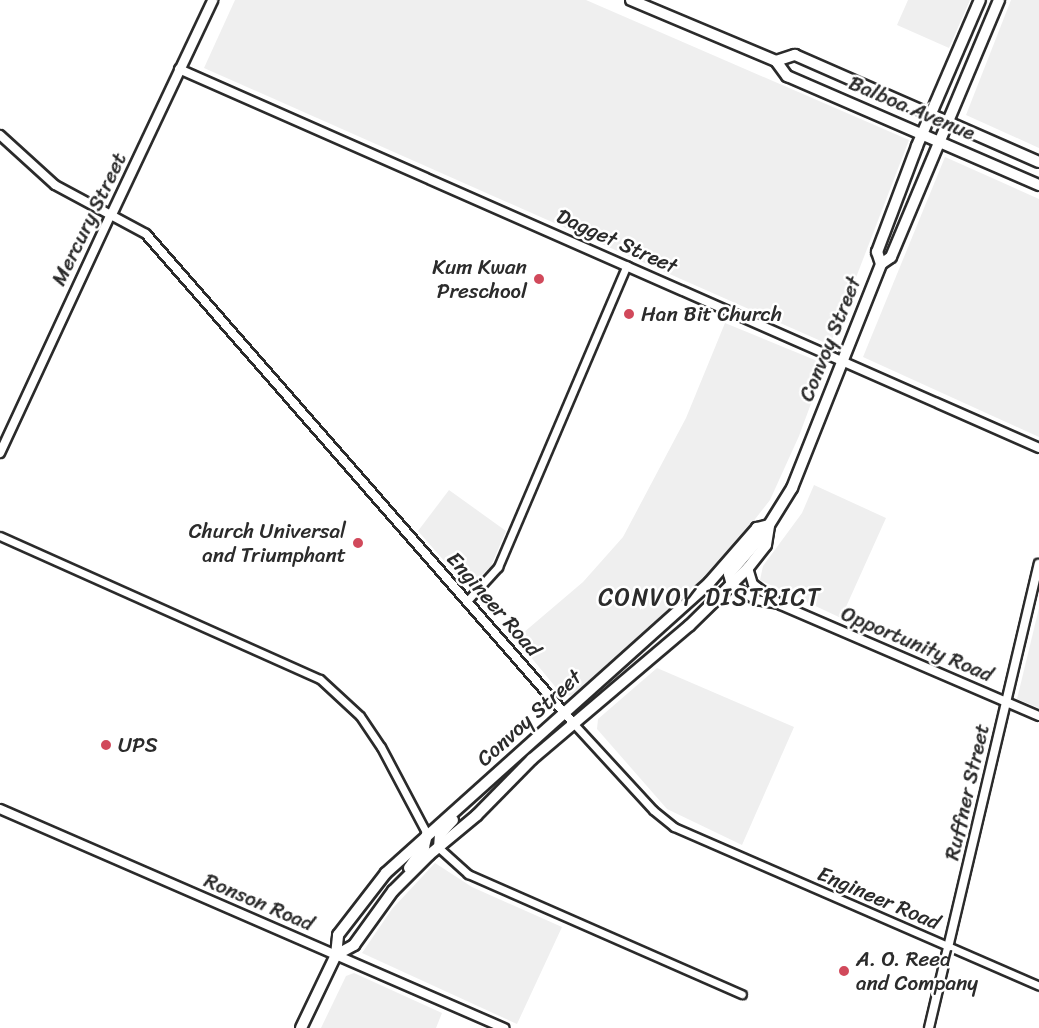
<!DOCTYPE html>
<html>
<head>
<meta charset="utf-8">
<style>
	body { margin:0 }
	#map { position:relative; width:1039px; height:1028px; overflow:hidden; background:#fff; font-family:Sriracha,sans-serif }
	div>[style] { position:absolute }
	.built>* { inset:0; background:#efefef }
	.roads { filter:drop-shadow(2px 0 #2b2b2b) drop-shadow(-2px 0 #2b2b2b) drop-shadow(0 2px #2b2b2b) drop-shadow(0 -2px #2b2b2b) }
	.minor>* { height:7px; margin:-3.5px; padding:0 3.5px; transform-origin:3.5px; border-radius:3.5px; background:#fff }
	.tertiary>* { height:8px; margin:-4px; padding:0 4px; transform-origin:4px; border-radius:4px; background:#fff }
	.secondary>* { height:9px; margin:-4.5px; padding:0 4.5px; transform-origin:4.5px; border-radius:4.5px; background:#fff }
	.primary>* { height:10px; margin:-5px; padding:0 5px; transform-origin:5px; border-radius:5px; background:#fff }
	.dots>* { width:16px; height:16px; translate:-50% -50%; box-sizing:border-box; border:3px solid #fff; border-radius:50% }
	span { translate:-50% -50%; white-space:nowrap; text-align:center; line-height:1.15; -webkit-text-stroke:5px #fff; paint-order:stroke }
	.street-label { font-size:21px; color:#2b2b2b }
	.poi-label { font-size:21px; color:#2b2b2b }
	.right { translate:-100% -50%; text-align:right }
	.left { translate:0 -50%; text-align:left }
	.quarter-label { font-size:24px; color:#2b2b2b; letter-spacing:1.5px }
</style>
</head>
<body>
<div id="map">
	<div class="built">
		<i style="clip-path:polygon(235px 0,586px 0,909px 140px,830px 345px,204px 68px)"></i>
		<i style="clip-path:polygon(908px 0,970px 0,949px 48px,897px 25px)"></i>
		<i style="clip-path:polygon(1011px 0,1039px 0,1039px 148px,966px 115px)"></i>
		<i style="clip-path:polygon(945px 157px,1039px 199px,1039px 437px,863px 357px)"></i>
		<i style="clip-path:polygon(725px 323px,815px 360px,820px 367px,822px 374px,799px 436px,770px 500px,706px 582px,576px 696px,562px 695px,516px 639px,583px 582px,623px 537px,686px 418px)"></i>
		<i style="clip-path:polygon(814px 485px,886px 518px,841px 618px,760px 580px,763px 566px,802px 513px)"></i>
		<i style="clip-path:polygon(449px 490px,506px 531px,491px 566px,474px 583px,460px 579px,418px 531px)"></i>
		<i style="clip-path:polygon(1039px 608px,1039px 708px,1017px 699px)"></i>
		<i style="clip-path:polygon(657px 668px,794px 727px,742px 845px,667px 809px,597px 729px,598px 719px)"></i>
		<i style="clip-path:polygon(435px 863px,472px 887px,562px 927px,517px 1024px,362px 953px,392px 909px)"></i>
		<i style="clip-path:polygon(354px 973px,442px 1013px,436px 1028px,321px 1028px,346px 976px)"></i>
	</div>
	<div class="roads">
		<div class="minor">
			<i style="left:0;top:536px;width:350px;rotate:24.1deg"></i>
			<i style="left:320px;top:679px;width:54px;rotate:42.8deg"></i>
			<i style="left:360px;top:716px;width:37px;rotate:56deg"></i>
			<i style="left:381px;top:747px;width:98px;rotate:62.1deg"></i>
			<i style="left:467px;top:601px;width:46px;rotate:-47.6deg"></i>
			<i style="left:498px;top:567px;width:328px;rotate:-66.9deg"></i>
			<i style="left:574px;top:724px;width:117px;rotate:47.4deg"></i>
			<i style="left:653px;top:810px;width:27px;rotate:39deg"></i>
			<i style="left:674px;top:827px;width:398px;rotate:23.5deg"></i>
			<i style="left:439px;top:848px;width:39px;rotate:42deg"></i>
			<i style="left:468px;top:874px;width:299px;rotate:23.7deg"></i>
		</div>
		<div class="tertiary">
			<i style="left:179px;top:69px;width:940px;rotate:23.78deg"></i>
			<i style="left:0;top:135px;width:74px;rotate:42.3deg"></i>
			<i style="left:55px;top:185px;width:103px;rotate:28.3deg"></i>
			<i style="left:146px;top:234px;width:651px;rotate:48.86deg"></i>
			<i style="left:0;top:453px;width:264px;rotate:-65.1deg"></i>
			<i style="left:748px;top:568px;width:17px;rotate:73deg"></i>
			<i style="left:753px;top:584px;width:35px;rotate:37deg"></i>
			<i style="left:781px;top:605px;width:281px;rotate:23.3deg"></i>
			<i style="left:732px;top:585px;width:28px;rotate:32deg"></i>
			<i style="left:756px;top:600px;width:22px;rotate:10deg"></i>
			<i style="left:0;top:809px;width:550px;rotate:23.49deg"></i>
			<i style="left:929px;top:1028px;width:477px;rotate:-76.7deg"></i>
		</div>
		<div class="secondary">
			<i style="left:111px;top:214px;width:237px;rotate:-64.7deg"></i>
		</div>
		<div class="primary">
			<i style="left:631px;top:0;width:157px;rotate:22.8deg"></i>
			<i style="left:776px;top:61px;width:19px;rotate:54deg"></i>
			<i style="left:787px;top:76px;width:275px;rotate:23.4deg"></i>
			<i style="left:776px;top:61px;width:20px;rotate:-18deg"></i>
			<i style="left:795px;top:55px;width:266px;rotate:23.7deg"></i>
			<i style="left:881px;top:264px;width:13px;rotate:-108deg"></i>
			<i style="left:877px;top:252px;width:113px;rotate:-69.3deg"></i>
			<i style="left:917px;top:146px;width:159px;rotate:-66.7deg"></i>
			<i style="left:732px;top:585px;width:11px;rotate:-105deg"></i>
			<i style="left:729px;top:574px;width:49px;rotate:-49.1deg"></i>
			<i style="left:761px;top:537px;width:10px;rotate:-114deg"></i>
			<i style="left:439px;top:848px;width:14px;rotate:-86deg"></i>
			<i style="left:440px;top:834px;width:19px;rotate:-47deg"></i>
			<i style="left:409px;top:868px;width:26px;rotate:-54deg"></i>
			<i style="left:424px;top:847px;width:13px;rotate:-77deg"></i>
			<i style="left:336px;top:955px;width:21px;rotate:-29deg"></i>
			<i style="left:354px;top:945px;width:67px;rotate:-54.2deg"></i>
			<i style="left:393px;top:891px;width:51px;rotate:-45deg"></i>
			<i style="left:429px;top:855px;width:62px;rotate:-39.8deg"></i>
			<i style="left:477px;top:815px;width:78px;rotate:-45.5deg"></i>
			<i style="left:532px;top:759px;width:206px;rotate:-40.3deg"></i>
			<i style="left:689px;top:626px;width:83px;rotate:-44.5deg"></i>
			<i style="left:748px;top:568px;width:29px;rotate:-52deg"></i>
			<i style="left:766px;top:545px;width:20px;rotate:-81deg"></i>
			<i style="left:769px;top:525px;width:44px;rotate:-58.1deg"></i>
			<i style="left:792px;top:488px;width:241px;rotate:-68.3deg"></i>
			<i style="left:881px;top:264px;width:12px;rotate:-35deg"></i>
			<i style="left:891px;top:257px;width:279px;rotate:-67.2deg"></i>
			<i style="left:301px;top:1028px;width:81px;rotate:-64.4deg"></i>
			<i style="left:336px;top:955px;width:20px;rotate:-84deg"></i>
			<i style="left:338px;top:935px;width:78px;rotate:-52.3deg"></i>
			<i style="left:386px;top:873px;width:434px;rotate:-41.9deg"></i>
			<i style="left:709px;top:583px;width:73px;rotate:-48.9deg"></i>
			<i style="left:757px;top:528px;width:12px;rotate:-14deg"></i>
		</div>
	</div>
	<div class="dots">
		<i style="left:539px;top:279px;background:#d1495b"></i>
		<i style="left:629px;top:314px;background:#d1495b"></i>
		<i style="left:358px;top:543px;background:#d1495b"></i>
		<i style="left:106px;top:745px;background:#d1495b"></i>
		<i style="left:844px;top:971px;background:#d1495b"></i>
	</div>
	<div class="street-label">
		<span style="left:912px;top:108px;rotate:23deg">Balboa Avenue</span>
		<span style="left:89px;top:219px;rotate:-64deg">Mercury Street</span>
		<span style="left:617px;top:241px;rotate:24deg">Dagget Street</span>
		<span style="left:830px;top:339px;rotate:-68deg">Convoy Street</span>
		<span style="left:494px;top:604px;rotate:49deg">Engineer Road</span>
		<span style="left:917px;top:644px;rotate:23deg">Opportunity Road</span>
		<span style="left:529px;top:718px;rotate:-42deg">Convoy Street</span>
		<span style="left:967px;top:792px;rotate:-77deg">Ruffner Street</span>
		<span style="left:879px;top:898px;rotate:23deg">Engineer Road</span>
		<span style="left:259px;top:902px;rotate:23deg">Ronson Road</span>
	</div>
	<div class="poi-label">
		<span class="right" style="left:527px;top:279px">Kum Kwan<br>Preschool</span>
		<span class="left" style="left:641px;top:314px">Han Bit Church</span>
		<span class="right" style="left:346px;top:543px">Church Universal<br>and Triumphant</span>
		<span class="left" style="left:118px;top:745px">UPS</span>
		<span class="left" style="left:856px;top:971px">A. O. Reed<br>and Company</span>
	</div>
	<div class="quarter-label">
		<span style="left:710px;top:598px">CONVOY DISTRICT</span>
	</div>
</div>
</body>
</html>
